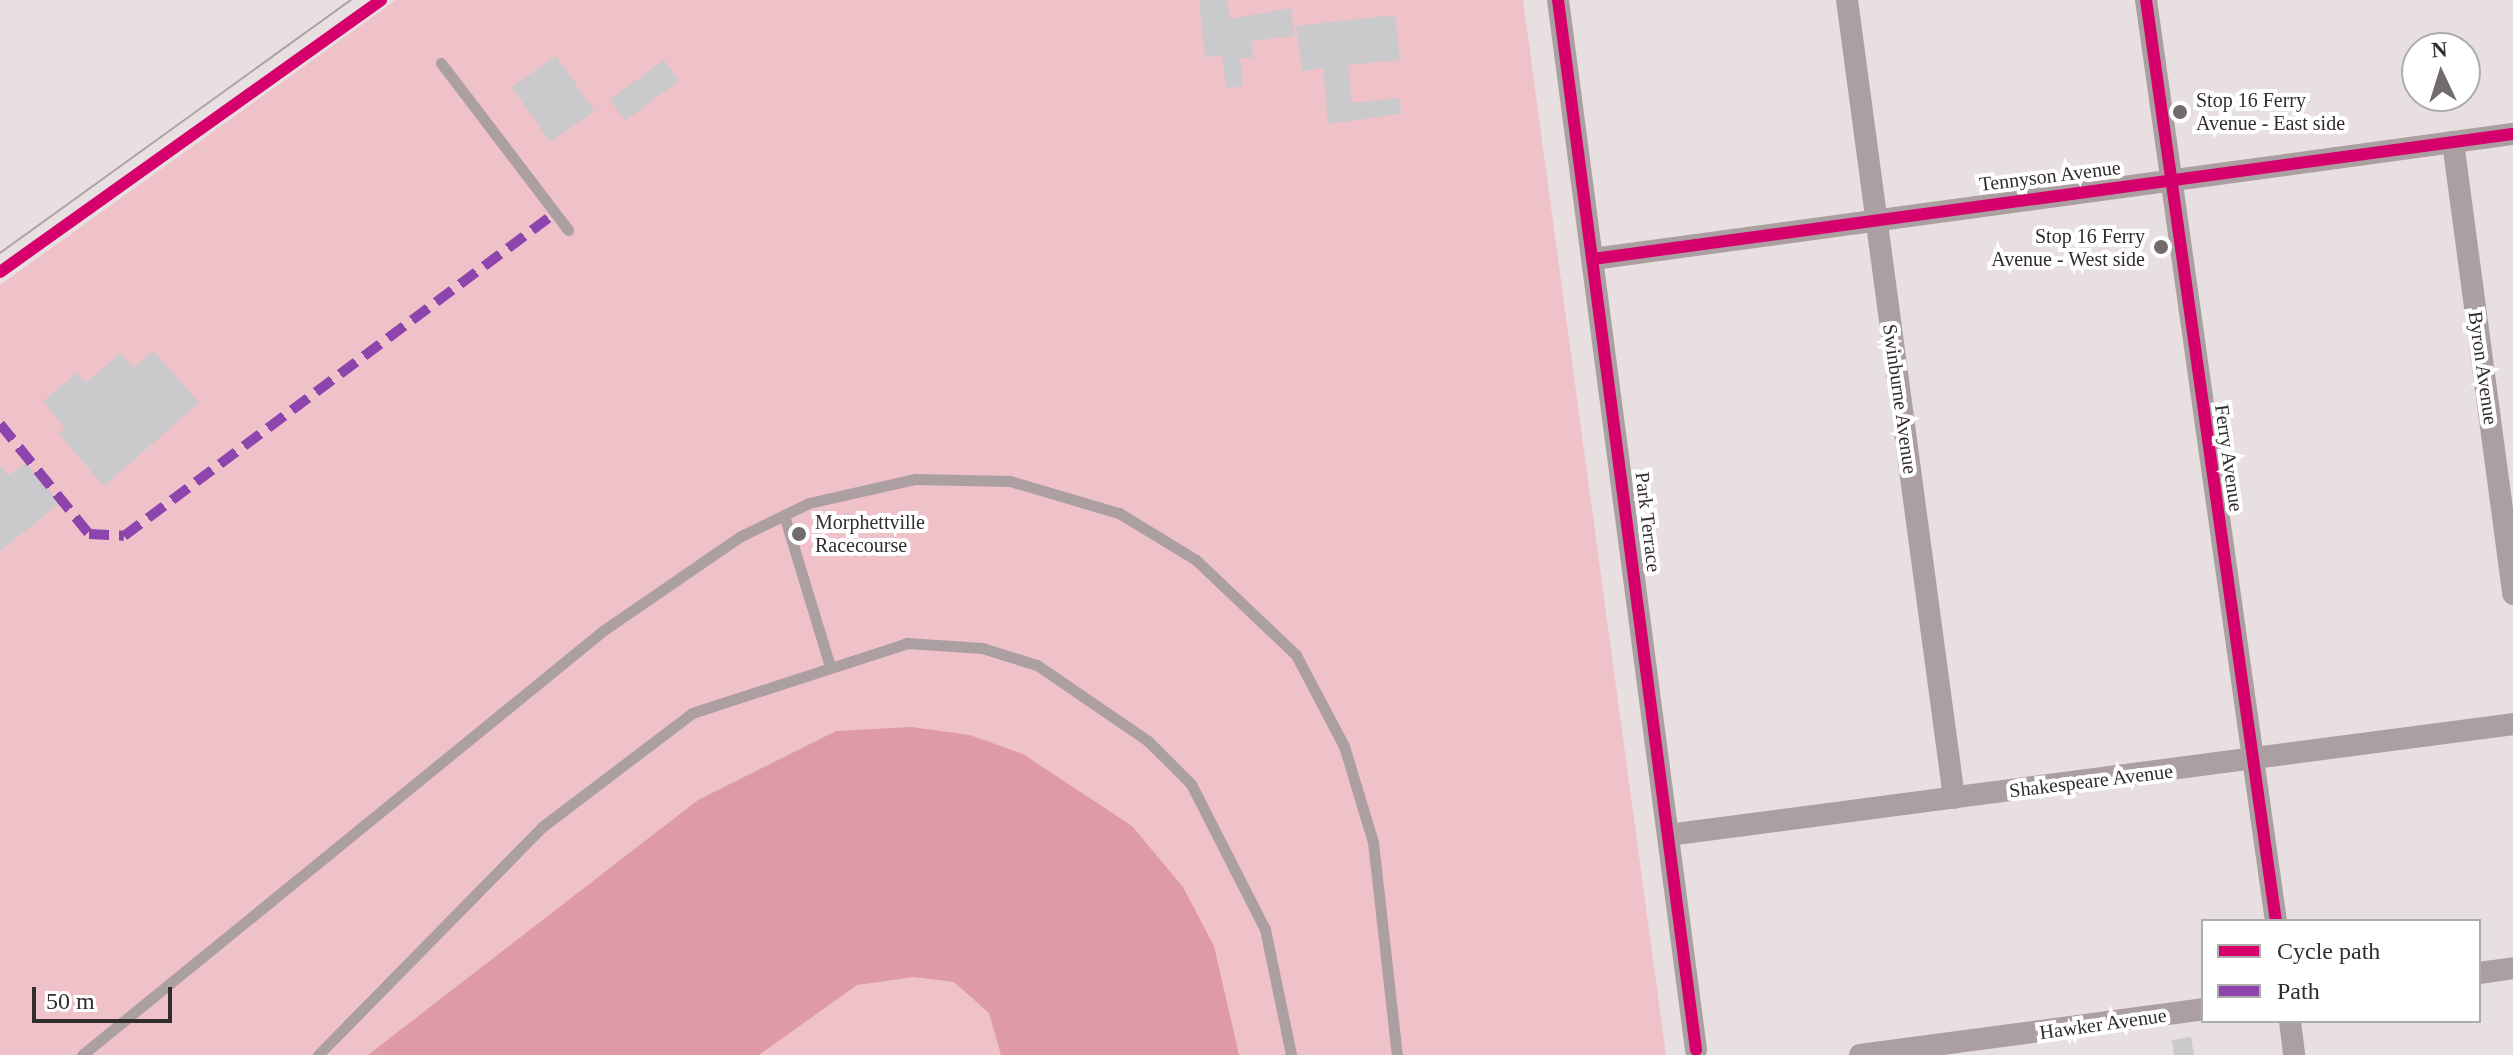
<!DOCTYPE html>
<html>
<head>
<meta charset="utf-8">
<style>
	body { margin:0 }
	#map { position:relative; width:2513px; height:1055px; overflow:hidden; background:#e8dfe0; font-family:Georgia,serif }
	div>[style] { position:absolute }
	.green>* { inset:0; background:#efc1c9 }
	.water>* { inset:0; background:#de9aa7 }
	.building>* { inset:0; background:#cac9cb; transform-origin:0 0 }
	.lane>* { height:11px; margin:-5.5px; padding:0 5.5px; transform-origin:5.5px; border-radius:5.5px; background:#ac9fa2 }
	.street>* { height:22px; margin:-11px; padding:0 11px; transform-origin:11px; border-radius:11px; background:#ac9fa2 }
	.tram>* { height:2px; margin:-1px; padding:0 1px; transform-origin:1px; border-radius:1px; background:#aca2a3 }
	.quiet>* { height:10px; margin-top:-5px; transform-origin:0; background:repeating-linear-gradient(90deg,#8e44ad 0 20px,transparent 0 30px) }
	.cycleway>* { height:12px; margin:-6px; padding:0 6px; transform-origin:6px; border-radius:6px; background:#d6006c }
	.dots>* { width:22px; height:22px; translate:-50% -50%; box-sizing:border-box; border:4px solid #fff; border-radius:50% }
	span { translate:-50% -50%; white-space:nowrap; text-align:center; line-height:1.15; -webkit-text-stroke:8px #fff; paint-order:stroke }
	.poi-label { font-size:20px; color:#322c2d }
	.left { translate:0 -50%; text-align:left }
	.right { translate:-100% -50%; text-align:right }
	.street-label { font-size:20px; color:#322c2d }
	.legend { position:absolute; left:2201px; top:919px; width:280px; height:104px; box-sizing:border-box; background:#fff; border:2px solid #adabab; margin:0; padding:10px 14px; list-style:none; font-size:24px; color:#322c2d }
	.legend li { display:flex; align-items:center; gap:16px; height:40px }
	.legend b { width:40px; border:2px solid #adabab }
	.north { position:absolute; left:2401px; top:32px; width:80px; height:80px; box-sizing:border-box; background:#fff; border:2px solid #adabab; border-radius:50%; rotate:356deg; font-size:22px; font-weight:700; line-height:32px; text-align:center; color:#322c2d }
	.north::after { content:''; display:block; margin:auto; width:28px; height:36px; background:#726b6c; clip-path:polygon(50% 0,100% 100%,50% 72%,0 100%) }
	.scale { position:absolute; left:32px; top:987px; width:140px; height:36px; box-sizing:border-box; border:4px solid #322c2d; border-top:0; padding-left:10px; font-size:24px; line-height:28px; white-space:nowrap; color:#322c2d; -webkit-text-stroke:6px #fff; paint-order:stroke }
</style>
</head>
<body>
<div id="map">
	<div class="green">
		<i style="clip-path:polygon(396px 0,1523px 0,1666px 1055px,0 1055px,0 285px)"></i>
	</div>
	<div class="water">
		<i style="clip-path:polygon(911px 727px,970px 735px,1023px 754px,1132px 826px,1183px 887px,1214px 946px,1239px 1055px,1001px 1055px,989px 1013px,954px 982px,914px 977px,857px 985px,759px 1055px,368px 1055px,698px 800px,836px 731px)"></i>
	</div>
	<div class="building">
		<i style="clip-path:polygon(1199px 0,1227px 0,1230px 19px,1291px 8px,1294px 36px,1251px 41px,1253px 57px,1240px 59px,1243px 86px,1226px 88px,1222px 56px,1205px 57px)"></i>
		<i style="clip-path:polygon(1395px 15px,1400px 60px,1348px 65px,1352px 103px,1400px 98px,1401px 114px,1328px 124px,1323px 68px,1302px 71px,1296px 26px)"></i>
		<i style="left:556px;top:56px;width:67px;height:54px;rotate:55deg"></i>
		<i style="left:664px;top:60px;width:26px;height:67px;rotate:54deg"></i>
		<i style="clip-path:polygon(154px 351px,199px 403px,104px 486px,59px 434px,65px 428px,43px 401px,77px 373px,85px 383px,121px 353px,133px 368px)"></i>
		<i style="clip-path:polygon(26px 463px,60px 503px,0 551px,0 466px,9px 475px)"></i>
		<i style="clip-path:polygon(2191px 1037px,2194px 1055px,2174px 1055px,2172px 1040px)"></i>
	</div>
	<div class="lane">
		<i style="left:441px;top:63px;width:210px;rotate:52.7deg"></i>
		<i style="left:784px;top:515px;width:155px;rotate:73.1deg"></i>
		<i style="left:82px;top:1055px;width:673px;rotate:-39.15deg"></i>
		<i style="left:604px;top:630px;width:166px;rotate:-34.5deg"></i>
		<i style="left:741px;top:536px;width:76px;rotate:-25.9deg"></i>
		<i style="left:809px;top:503px;width:109px;rotate:-12.8deg"></i>
		<i style="left:915px;top:479px;width:95px;rotate:1.2deg"></i>
		<i style="left:1010px;top:481px;width:114px;rotate:16.4deg"></i>
		<i style="left:1119px;top:513px;width:90px;rotate:31.4deg"></i>
		<i style="left:1196px;top:560px;width:138px;rotate:43.5deg"></i>
		<i style="left:1296px;top:655px;width:103px;rotate:62.2deg"></i>
		<i style="left:1344px;top:746px;width:100px;rotate:73.2deg"></i>
		<i style="left:1373px;top:842px;width:214px;rotate:83.6deg"></i>
		<i style="left:318px;top:1055px;width:320px;rotate:-45.5deg"></i>
		<i style="left:542px;top:827px;width:188px;rotate:-37.2deg"></i>
		<i style="left:692px;top:713px;width:226px;rotate:-18deg"></i>
		<i style="left:907px;top:643px;width:75px;rotate:3.8deg"></i>
		<i style="left:982px;top:648px;width:58px;rotate:17.2deg"></i>
		<i style="left:1037px;top:665px;width:135px;rotate:34.4deg"></i>
		<i style="left:1148px;top:741px;width:61px;rotate:45deg"></i>
		<i style="left:1191px;top:784px;width:163px;rotate:63deg"></i>
		<i style="left:1265px;top:929px;width:129px;rotate:78.3deg"></i>
	</div>
	<div class="street">
		<i style="left:1558px;top:0;width:1059px;rotate:82.51deg"></i>
		<i style="left:1847px;top:0;width:805px;rotate:82.36deg"></i>
		<i style="left:2146px;top:0;width:930px;rotate:81.97deg"></i>
		<i style="left:2453px;top:142px;width:456px;rotate:82.4deg"></i>
		<i style="left:1593px;top:259px;width:928px;rotate:-7.74deg"></i>
		<i style="left:1668px;top:835px;width:852px;rotate:-7.48deg"></i>
		<i style="left:2479px;top:973px;width:34px;rotate:-8deg"></i>
		<i style="left:2290px;top:1021px;width:34px;rotate:83deg"></i>
		<i style="left:1860px;top:1055px;width:346px;rotate:-7.6deg"></i>
	</div>
	<div class="tram">
		<i style="left:0;top:253px;width:433px;rotate:-35.8deg"></i>
	</div>
	<div class="quiet">
		<i style="left:0;top:424px;width:141px;rotate:51deg"></i>
		<i style="left:89px;top:534px;width:35px;rotate:3deg"></i>
		<i style="left:124px;top:536px;width:539px;rotate:-36.85deg"></i>
	</div>
	<div class="cycleway">
		<i style="left:1558px;top:0;width:1059px;rotate:82.51deg"></i>
		<i style="left:2146px;top:0;width:930px;rotate:81.97deg"></i>
		<i style="left:1593px;top:259px;width:928px;rotate:-7.74deg"></i>
		<i style="left:0;top:272px;width:468px;rotate:-35.5deg"></i>
	</div>
	<div class="dots">
		<i style="left:2180px;top:112px;background:#726b6c"></i>
		<i style="left:2161px;top:247px;background:#726b6c"></i>
		<i style="left:799px;top:534px;background:#726b6c"></i>
	</div>
	<div class="poi-label">
		<span class="left" style="left:2196px;top:112px">Stop 16 Ferry<br>Avenue - East side</span>
		<span class="right" style="left:2145px;top:248px">Stop 16 Ferry<br>Avenue - West side</span>
		<span class="left" style="left:815px;top:534px">Morphettville<br>Racecourse</span>
	</div>
	<div class="street-label">
		<span style="left:2050px;top:176px;rotate:-7deg">Tennyson Avenue</span>
		<span style="left:2483px;top:368px;rotate:82deg">Byron Avenue</span>
		<span style="left:1900px;top:399px;rotate:82deg">Swinburne Avenue</span>
		<span style="left:2229px;top:458px;rotate:82deg">Ferry Avenue</span>
		<span style="left:1648px;top:522px;rotate:83deg">Park Terrace</span>
		<span style="left:2091px;top:781px;rotate:-7deg">Shakespeare Avenue</span>
		<span style="left:2103px;top:1024px;rotate:-8deg">Hawker Avenue</span>
	</div>
	<ul class="legend">
	<li><b style="height:10px;background:#d6006c"></b>Cycle path</li>
	<li><b style="height:10px;background:#8e44ad"></b>Path</li>
	</ul>
	<div class="north">N</div>
	<div class="scale">50 m</div>
</div>
</body>
</html>
